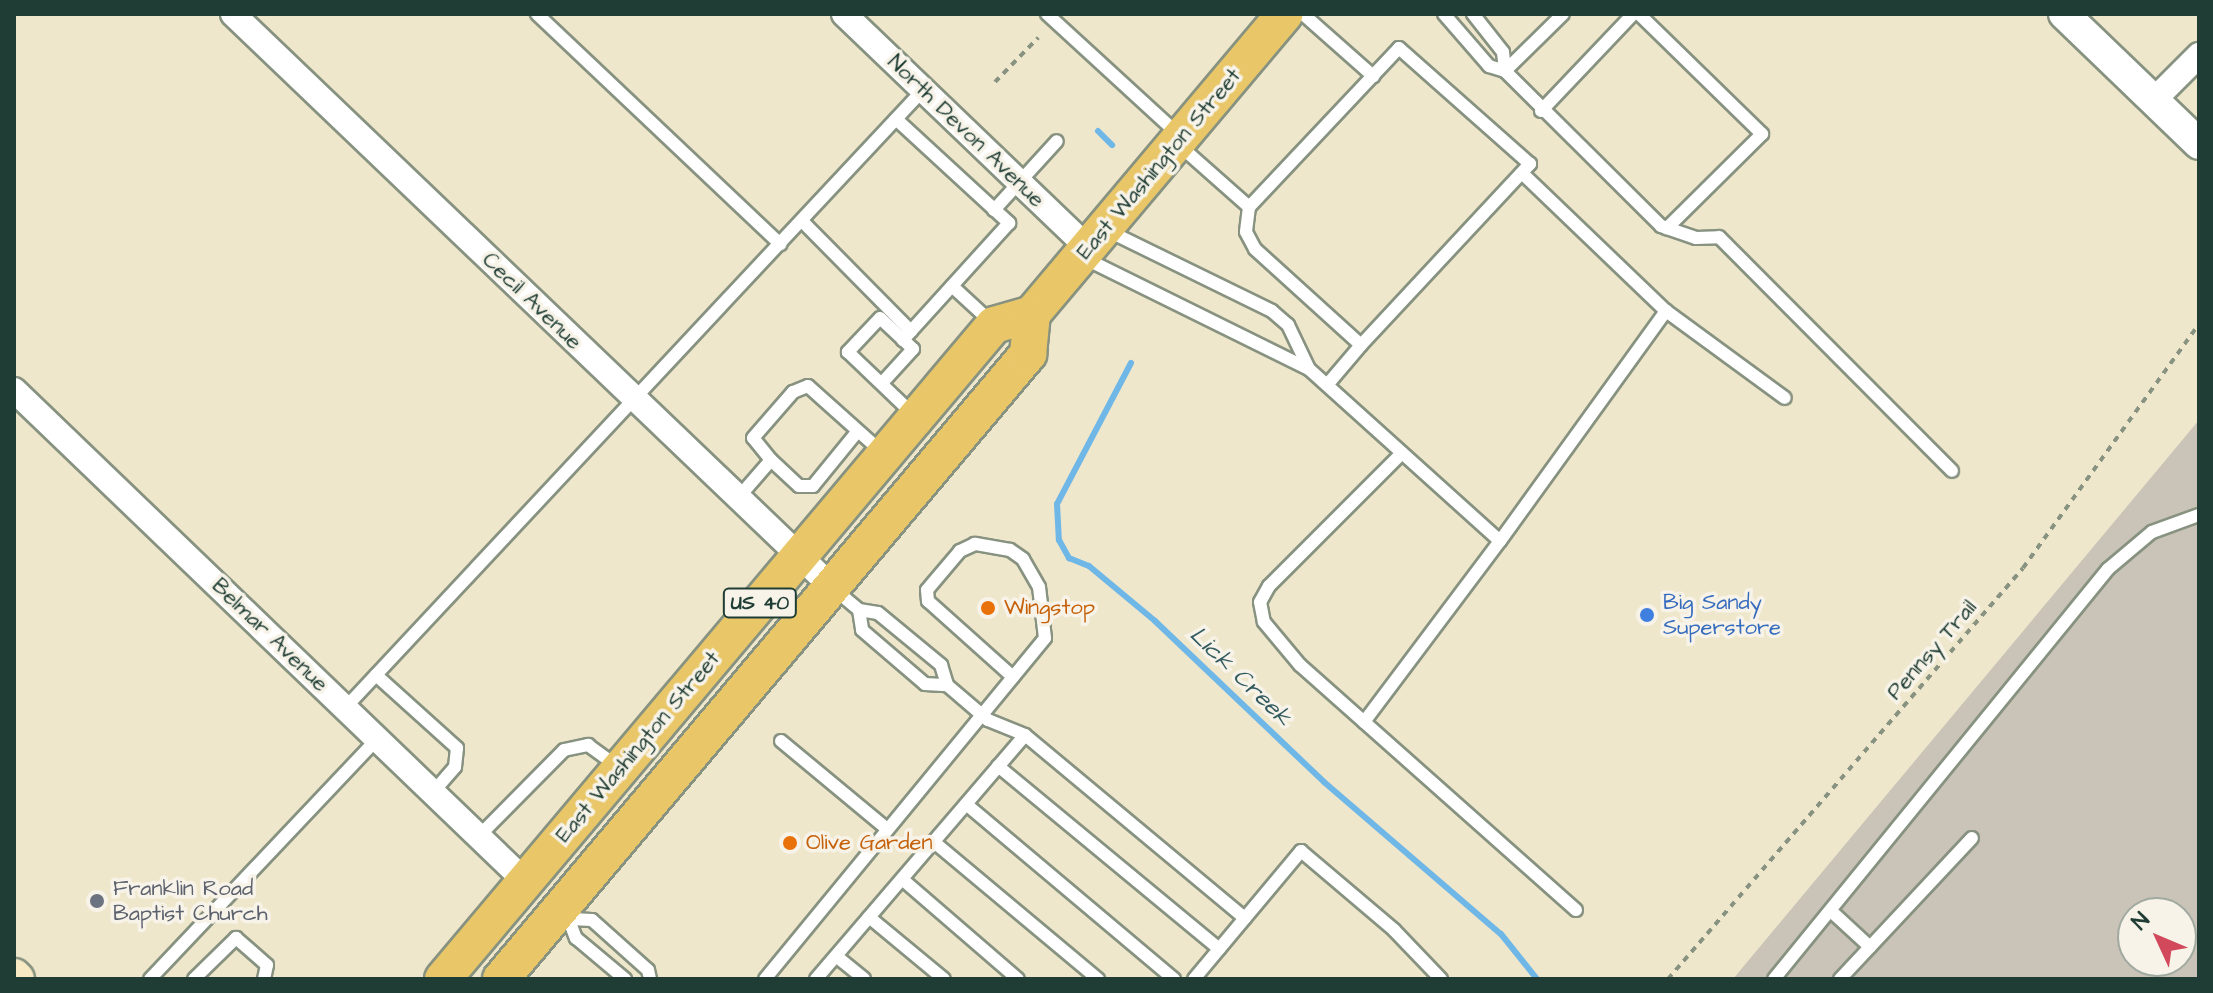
<!DOCTYPE html>
<html>
<head>
<meta charset="utf-8">
<style>
	body { margin:0 }
	#map { position:relative; width:2213px; height:993px; overflow:hidden; background:#efe7cc; font-family:"Architects Daughter",sans-serif }
	div>[style] { position:absolute }
	.industrial>* { inset:0; background:#cac3b8 }
	.stream>* { height:6px; margin:-3px; padding:0 3px; transform-origin:3px; border-radius:3px; background:#6fb7e7 }
	.path>* { height:4px; margin-top:-2px; transform-origin:0; background:repeating-linear-gradient(90deg,#879280 0 6px,transparent 0 12px) }
	.roads { filter:drop-shadow(2px 0 #879280) drop-shadow(-2px 0 #879280) drop-shadow(0 2px #879280) drop-shadow(0 -2px #879280) }
	.service>* { height:12px; margin:-6px; padding:0 6px; transform-origin:6px; border-radius:6px; background:#fff }
	.minor>* { height:24px; margin:-12px; padding:0 12px; transform-origin:12px; border-radius:12px; background:#fff }
	.tertiary>* { height:30px; margin:-15px; padding:0 15px; transform-origin:15px; border-radius:15px; background:#fff }
	.secondary>* { height:34px; margin:-17px; padding:0 17px; transform-origin:17px; border-radius:17px; background:#f6e9c3 }
	.primary>* { height:36px; margin:-18px; padding:0 18px; transform-origin:18px; border-radius:18px; background:#e9c769 }
	.dots>* { width:22px; height:22px; translate:-50% -50%; box-sizing:border-box; border:4px solid #f7f3e8; border-radius:50% }
	span { translate:-50% -50%; white-space:nowrap; text-align:center; line-height:1.15; -webkit-text-stroke:7px #f7f3e8; paint-order:stroke }
	.shield-label span { padding:2px 6px; background:#f7f3e8; border:2px solid; border-radius:6px; -webkit-text-stroke-width:0 }
	.shield-label { font-size:20px; color:#1f3d34; font-weight:700 }
	.street-label { font-size:22px; color:#1f3d34 }
	.shop-label { font-size:22px; color:#366cbe }
	.left { translate:0 -50%; text-align:left }
	.food-label { font-size:22px; color:#c56008 }
	.worship-label { font-size:22px; color:#5b616d }
	.water-label { font-size:24px; color:#335c61; font-style:italic }
	.frame { position:absolute; inset:0; border:16px solid #1f3d34; pointer-events:none }
	.north { position:absolute; left:2117px; top:897px; width:80px; height:80px; box-sizing:border-box; background:#f7f3e8; border:2px solid #a1aaa0; border-radius:50%; rotate:314deg; font-size:22px; font-weight:700; line-height:32px; text-align:center; color:#1f3d34 }
	.north::after { content:''; display:block; margin:auto; width:28px; height:36px; background:#d1495b; clip-path:polygon(50% 0,100% 100%,50% 72%,0 100%) }
</style>
</head>
<body>
<div id="map">
	<div class="industrial">
		<i style="clip-path:polygon(evenodd,2199px 420px,2199px 979px,1733px 979px,2199px 420px,2133px 913px,2181px 913px,2181px 961px,2133px 961px,2133px 913px)"></i>
	</div>
	<div class="stream">
		<i style="left:1098px;top:131px;width:20px;rotate:45deg"></i>
		<i style="left:1131px;top:363px;width:159px;rotate:117.7deg"></i>
		<i style="left:1057px;top:504px;width:36px;rotate:87deg"></i>
		<i style="left:1059px;top:540px;width:21px;rotate:61deg"></i>
		<i style="left:1069px;top:558px;width:22px;rotate:22deg"></i>
		<i style="left:1089px;top:566px;width:86px;rotate:39.8deg"></i>
		<i style="left:1155px;top:621px;width:233px;rotate:43.6deg"></i>
		<i style="left:1324px;top:782px;width:233px;rotate:40.7deg"></i>
		<i style="left:1501px;top:934px;width:58px;rotate:51.3deg"></i>
	</div>
	<div class="path">
		<i style="left:995px;top:82px;width:62px;rotate:-45.7deg"></i>
		<i style="left:1668px;top:979px;width:543px;rotate:-49.18deg"></i>
		<i style="left:2023px;top:568px;width:301px;rotate:-54.2deg"></i>
	</div>
	<div class="roads">
		<div class="service">
			<i style="left:537px;top:14px;width:335px;rotate:43.4deg"></i>
			<i style="left:1047px;top:14px;width:179px;rotate:42.5deg"></i>
			<i style="left:1303px;top:14px;width:94px;rotate:41.5deg"></i>
			<i style="left:1444px;top:14px;width:69px;rotate:49.1deg"></i>
			<i style="left:1489px;top:66px;width:17px;rotate:17deg"></i>
			<i style="left:1505px;top:71px;width:220px;rotate:44.8deg"></i>
			<i style="left:1661px;top:226px;width:37px;rotate:19deg"></i>
			<i style="left:1696px;top:238px;width:23px;rotate:-2deg"></i>
			<i style="left:1719px;top:237px;width:330px;rotate:45.1deg"></i>
			<i style="left:1473px;top:14px;width:48px;rotate:51.7deg"></i>
			<i style="left:1503px;top:52px;width:19px;rotate:84deg"></i>
			<i style="left:1639px;top:14px;width:172px;rotate:44.3deg"></i>
			<i style="left:1762px;top:134px;width:134px;rotate:135.3deg"></i>
			<i style="left:1505px;top:71px;width:81px;rotate:-44.5deg"></i>
			<i style="left:1541px;top:111px;width:134px;rotate:-46.5deg"></i>
			<i style="left:896px;top:119px;width:154px;rotate:42.6deg"></i>
			<i style="left:1009px;top:223px;width:158px;rotate:132.2deg"></i>
			<i style="left:1179px;top:145px;width:94px;rotate:41.5deg"></i>
			<i style="left:1249px;top:207px;width:25px;rotate:97deg"></i>
			<i style="left:1246px;top:232px;width:19px;rotate:62deg"></i>
			<i style="left:1255px;top:249px;width:143px;rotate:42.2deg"></i>
			<i style="left:1361px;top:345px;width:248px;rotate:-47deg"></i>
			<i style="left:1530px;top:164px;width:175px;rotate:-138.5deg"></i>
			<i style="left:1399px;top:48px;width:219px;rotate:133.3deg"></i>
			<i style="left:1522px;top:173px;width:199px;rotate:43.8deg"></i>
			<i style="left:994px;top:210px;width:93px;rotate:-47.6deg"></i>
			<i style="left:802px;top:221px;width:155px;rotate:45.3deg"></i>
			<i style="left:1084px;top:258px;width:251px;rotate:26.3deg"></i>
			<i style="left:1309px;top:369px;width:49px;rotate:-115.5deg"></i>
			<i style="left:1288px;top:325px;width:21px;rotate:-139deg"></i>
			<i style="left:1272px;top:311px;width:184px;rotate:-153.9deg"></i>
			<i style="left:952px;top:286px;width:53px;rotate:42.7deg"></i>
			<i style="left:1309px;top:369px;width:257px;rotate:42deg"></i>
			<i style="left:1500px;top:541px;width:284px;rotate:-54.2deg"></i>
			<i style="left:1666px;top:311px;width:147px;rotate:36.2deg"></i>
			<i style="left:882px;top:383px;width:46px;rotate:-47.6deg"></i>
			<i style="left:913px;top:349px;width:45px;rotate:-136.8deg"></i>
			<i style="left:880px;top:318px;width:47px;rotate:133.3deg"></i>
			<i style="left:848px;top:352px;width:91px;rotate:43.7deg"></i>
			<i style="left:1327px;top:385px;width:52px;rotate:-49.6deg"></i>
			<i style="left:1402px;top:453px;width:188px;rotate:135deg"></i>
			<i style="left:1269px;top:586px;width:18px;rotate:119deg"></i>
			<i style="left:1260px;top:602px;width:20px;rotate:79deg"></i>
			<i style="left:1264px;top:622px;width:56px;rotate:50.1deg"></i>
			<i style="left:1300px;top:665px;width:369px;rotate:41.6deg"></i>
			<i style="left:771px;top:460px;width:28px;rotate:-129deg"></i>
			<i style="left:753px;top:438px;width:61px;rotate:-49deg"></i>
			<i style="left:793px;top:392px;width:16px;rotate:-22deg"></i>
			<i style="left:808px;top:386px;width:102px;rotate:41.8deg"></i>
			<i style="left:738px;top:498px;width:50px;rotate:-49deg"></i>
			<i style="left:771px;top:460px;width:38px;rotate:43deg"></i>
			<i style="left:799px;top:486px;width:14px"></i>
			<i style="left:813px;top:486px;width:70px;rotate:-50.8deg"></i>
			<i style="left:834px;top:589px;width:33px;rotate:40deg"></i>
			<i style="left:859px;top:610px;width:19px;rotate:9deg"></i>
			<i style="left:878px;top:613px;width:82px;rotate:39.5deg"></i>
			<i style="left:941px;top:665px;width:21px;rotate:73deg"></i>
			<i style="left:947px;top:685px;width:54px;rotate:40.5deg"></i>
			<i style="left:988px;top:720px;width:40px;rotate:22deg"></i>
			<i style="left:1025px;top:735px;width:286px;rotate:39.8deg"></i>
			<i style="left:859px;top:610px;width:20px;rotate:81deg"></i>
			<i style="left:862px;top:630px;width:83px;rotate:40.6deg"></i>
			<i style="left:925px;top:684px;width:22px;rotate:3deg"></i>
			<i style="left:376px;top:675px;width:109px;rotate:42deg"></i>
			<i style="left:457px;top:748px;width:19px;rotate:96deg"></i>
			<i style="left:455px;top:767px;width:33px;rotate:131deg"></i>
			<i style="left:346px;top:707px;width:845px;rotate:-46.92deg"></i>
			<i style="left:1364px;top:722px;width:226px;rotate:-53.1deg"></i>
			<i style="left:781px;top:741px;width:138px;rotate:39.7deg"></i>
			<i style="left:998px;top:766px;width:287px;rotate:39.6deg"></i>
			<i style="left:966px;top:804px;width:272px;rotate:40.1deg"></i>
			<i style="left:479px;top:836px;width:121px;rotate:-45.3deg"></i>
			<i style="left:564px;top:750px;width:25px;rotate:-12deg"></i>
			<i style="left:588px;top:745px;width:37px;rotate:36deg"></i>
			<i style="left:934px;top:842px;width:214px;rotate:39.9deg"></i>
			<i style="left:902px;top:879px;width:153px;rotate:40.8deg"></i>
			<i style="left:1831px;top:911px;width:53px;rotate:42.7deg"></i>
			<i style="left:567px;top:915px;width:25px;rotate:69deg"></i>
			<i style="left:576px;top:938px;width:64px;rotate:39.9deg"></i>
			<i style="left:869px;top:917px;width:97px;rotate:39.6deg"></i>
			<i style="left:571px;top:919px;width:21px;rotate:3deg"></i>
			<i style="left:592px;top:920px;width:75px;rotate:41.8deg"></i>
			<i style="left:648px;top:970px;width:9px;rotate:77deg"></i>
			<i style="left:836px;top:956px;width:36px;rotate:39deg"></i>
			<i style="left:150px;top:979px;width:332px;rotate:-46.6deg"></i>
			<i style="left:194px;top:979px;width:59px;rotate:-44.3deg"></i>
			<i style="left:236px;top:938px;width:41px;rotate:41.1deg"></i>
			<i style="left:267px;top:965px;width:14px;rotate:102deg"></i>
			<i style="left:765px;top:979px;width:441px;rotate:-50.6deg"></i>
			<i style="left:1045px;top:638px;width:51px;rotate:-96.7deg"></i>
			<i style="left:1039px;top:587px;width:32px;rotate:-120deg"></i>
			<i style="left:1023px;top:559px;width:16px;rotate:-145deg"></i>
			<i style="left:1010px;top:550px;width:36px;rotate:-170deg"></i>
			<i style="left:975px;top:544px;width:17px;rotate:155deg"></i>
			<i style="left:960px;top:551px;width:51px;rotate:130.2deg"></i>
			<i style="left:927px;top:590px;width:11px;rotate:85deg"></i>
			<i style="left:928px;top:601px;width:114px;rotate:41.8deg"></i>
			<i style="left:816px;top:979px;width:321px;rotate:-49.4deg"></i>
			<i style="left:1194px;top:979px;width:167px;rotate:-50.1deg"></i>
			<i style="left:1301px;top:851px;width:122px;rotate:40.3deg"></i>
			<i style="left:1394px;top:930px;width:68px;rotate:46.2deg"></i>
			<i style="left:1774px;top:979px;width:529px;rotate:-50.83deg"></i>
			<i style="left:2108px;top:569px;width:57px;rotate:-40.1deg"></i>
			<i style="left:2152px;top:532px;width:50px;rotate:-19.9deg"></i>
			<i style="left:1840px;top:979px;width:193px;rotate:-46.9deg"></i>
		</div>
		<div class="minor">
			<i style="left:233px;top:14px;width:829px;rotate:43.73deg"></i>
			<i style="left:844px;top:14px;width:338px;rotate:43.8deg"></i>
			<i style="left:2154px;top:100px;width:64px;rotate:-45deg"></i>
			<i style="left:14px;top:390px;width:709px;rotate:43.86deg"></i>
		</div>
		<div class="tertiary">
			<i style="left:2064px;top:14px;width:187px;rotate:43.9deg"></i>
		</div>
		<div class="secondary">
			<i style="left:14px;top:976px;width:4px;rotate:45deg"></i>
		</div>
		<div class="primary">
			<i style="left:443px;top:979px;width:855px;rotate:-49.89deg"></i>
			<i style="left:994px;top:325px;width:40px;rotate:-16deg"></i>
			<i style="left:1032px;top:314px;width:392px;rotate:-49.9deg"></i>
			<i style="left:501px;top:979px;width:818px;rotate:-49.86deg"></i>
			<i style="left:1028px;top:354px;width:40px;rotate:-84.3deg"></i>
		</div>
	</div>
	<div class="dots">
		<i style="left:988px;top:608px;background:#e8710a"></i>
		<i style="left:1647px;top:615px;background:#3f7fe0"></i>
		<i style="left:790px;top:843px;background:#e8710a"></i>
		<i style="left:97px;top:901px;background:#6b7280"></i>
	</div>
	<div class="shield-label">
		<span style="left:760px;top:603px">US 40</span>
	</div>
	<div class="street-label">
		<span style="left:966px;top:131px;rotate:44deg">North Devon Avenue</span>
		<span style="left:1159px;top:164px;rotate:-50deg">East Washington Street</span>
		<span style="left:532px;top:301px;rotate:44deg">Cecil Avenue</span>
		<span style="left:270px;top:635px;rotate:44deg">Belmar Avenue</span>
		<span style="left:1932px;top:650px;rotate:-49deg">Pennsy Trail</span>
		<span style="left:638px;top:747px;rotate:-50deg">East Washington Street</span>
	</div>
	<div class="shop-label">
		<span class="left" style="left:1663px;top:615px">Big Sandy<br>Superstore</span>
	</div>
	<div class="food-label">
		<span class="left" style="left:1004px;top:608px">Wingstop</span>
		<span class="left" style="left:806px;top:843px">Olive Garden</span>
	</div>
	<div class="worship-label">
		<span class="left" style="left:113px;top:901px">Franklin Road<br>Baptist Church</span>
	</div>
	<div class="water-label">
		<span style="left:1240px;top:677px;rotate:44deg">Lick Creek</span>
	</div>
	<div class="frame"></div>
	<div class="north">N</div>
</div>
</body>
</html>
